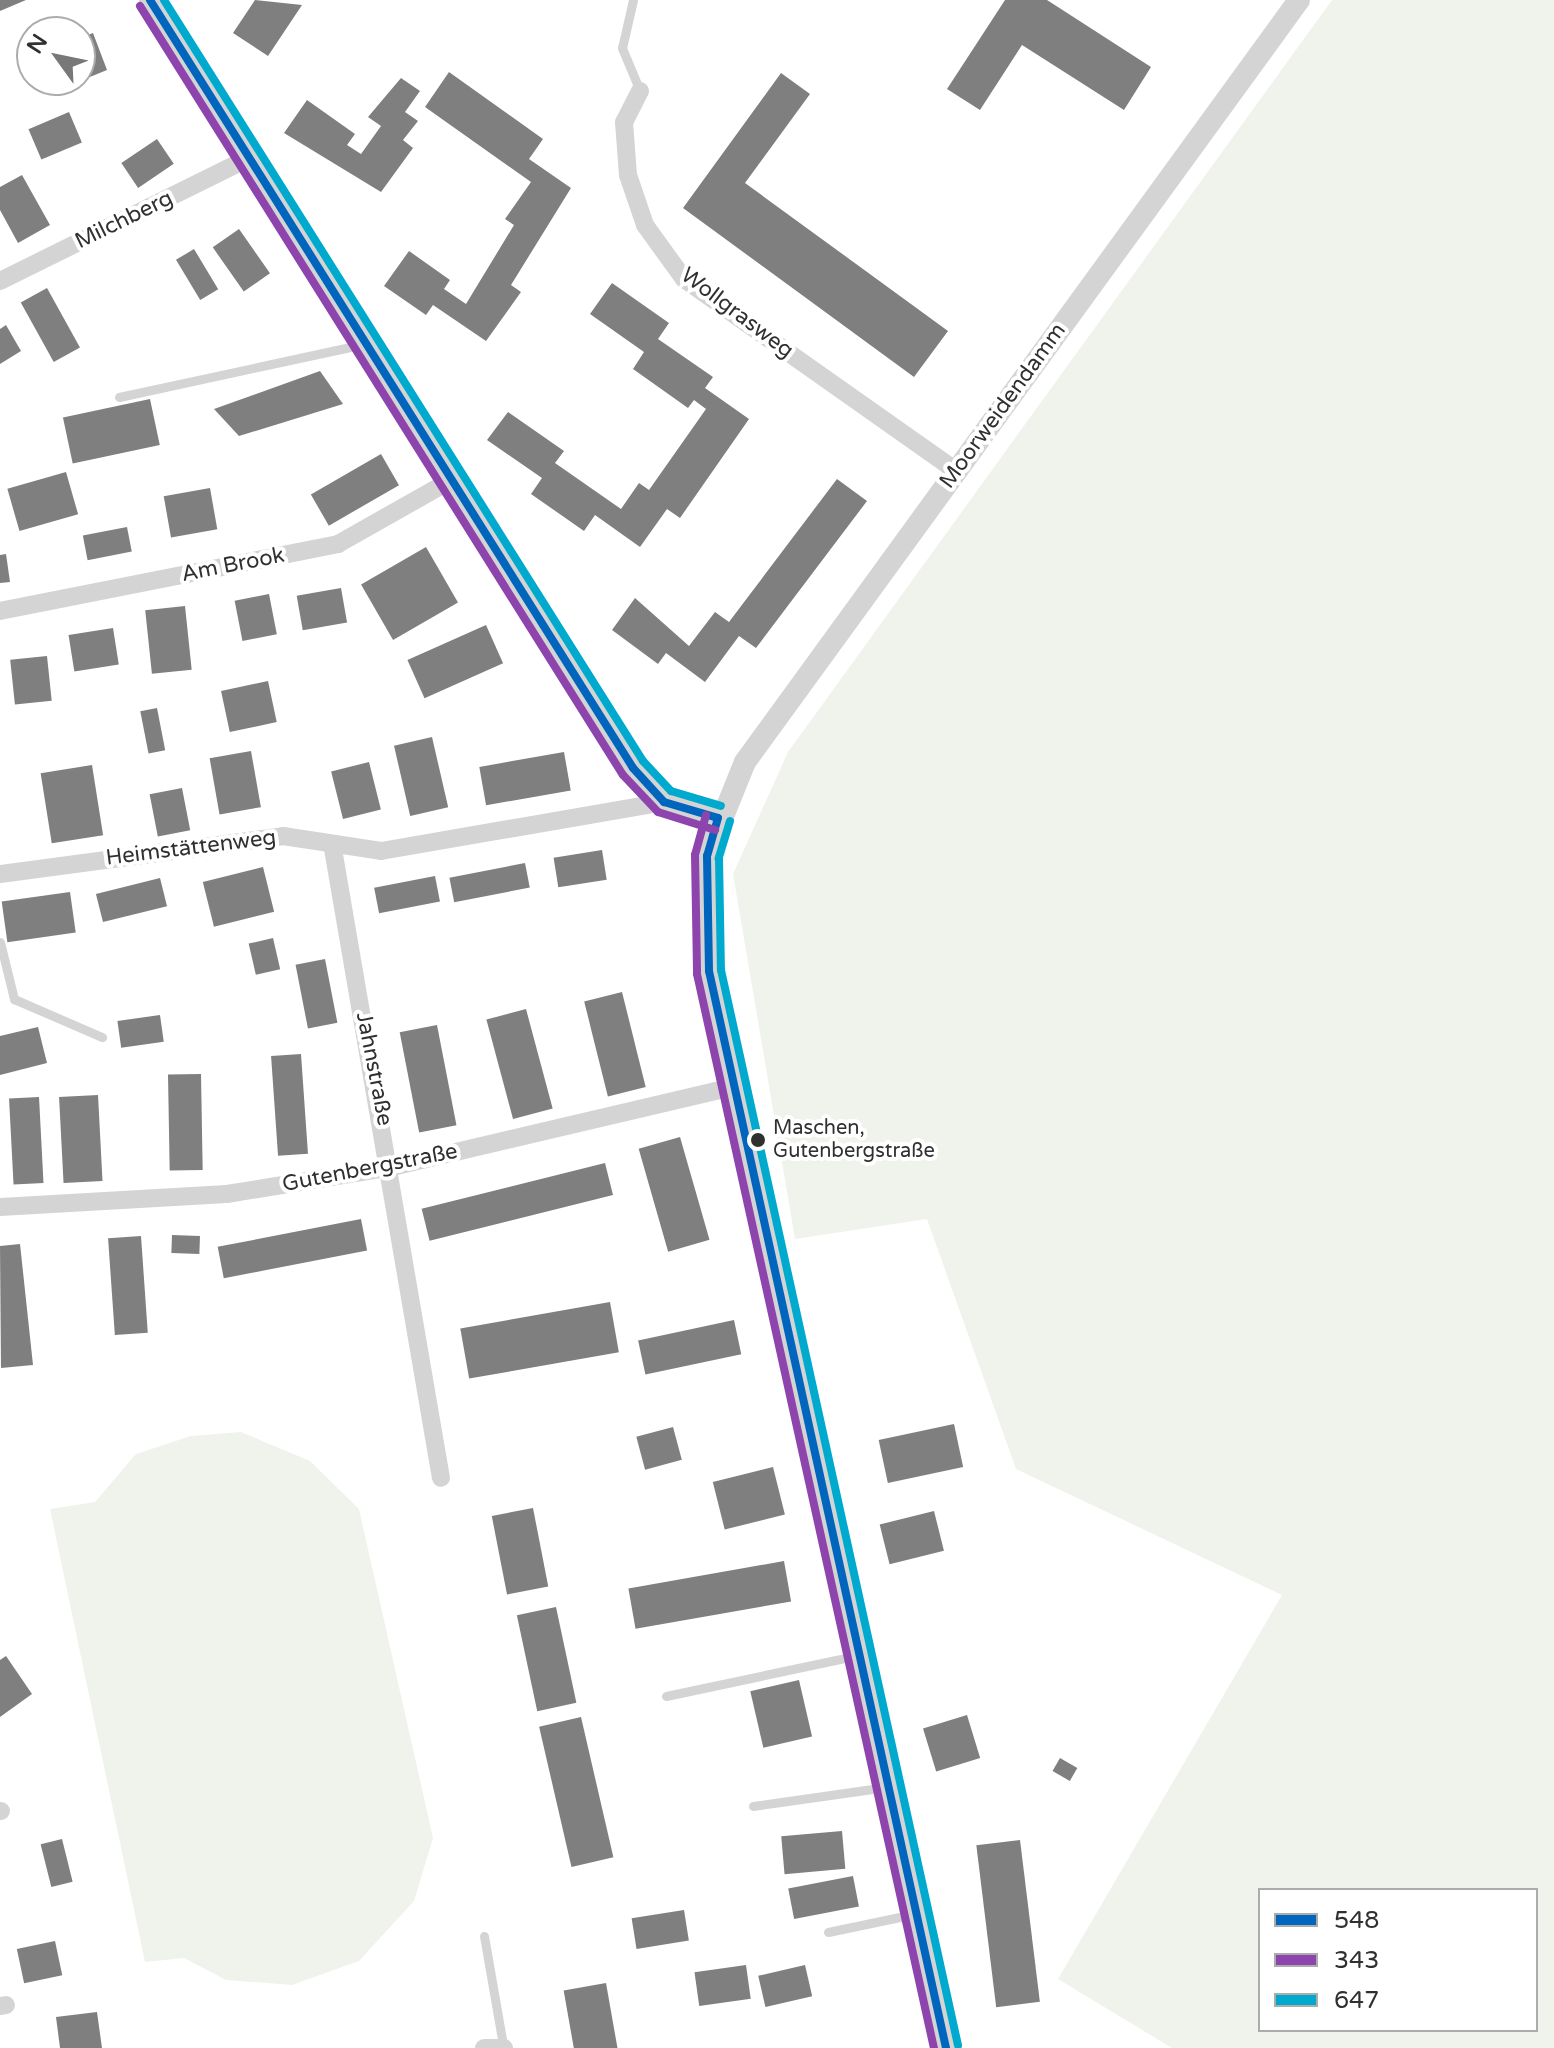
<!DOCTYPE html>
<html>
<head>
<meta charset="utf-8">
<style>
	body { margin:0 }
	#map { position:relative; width:1554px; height:2048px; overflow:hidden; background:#fff; font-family:"Varela Round",sans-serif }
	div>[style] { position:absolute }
	.green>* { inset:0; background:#f0f3ec }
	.building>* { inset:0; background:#7f7f7f; transform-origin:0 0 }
	.service>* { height:9px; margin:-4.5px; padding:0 4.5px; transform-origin:4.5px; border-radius:4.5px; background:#d4d4d4 }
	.minor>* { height:18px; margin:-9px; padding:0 9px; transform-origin:9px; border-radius:9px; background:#d4d4d4 }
	.tertiary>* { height:22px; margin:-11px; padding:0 11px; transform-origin:11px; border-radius:11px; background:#d4d4d4 }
	.bus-1>* { height:8px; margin:-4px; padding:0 4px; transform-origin:4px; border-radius:4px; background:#0065bd }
	.bus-2>* { height:8px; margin:-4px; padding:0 4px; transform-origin:4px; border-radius:4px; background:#8e44ad }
	.bus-3>* { height:8px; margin:-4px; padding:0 4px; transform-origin:4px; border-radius:4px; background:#00a9ce }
	.dots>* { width:22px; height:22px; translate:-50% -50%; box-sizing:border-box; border:4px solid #fff; border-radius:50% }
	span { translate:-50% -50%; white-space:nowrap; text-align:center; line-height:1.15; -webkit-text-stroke:8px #fff; paint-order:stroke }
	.bus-label { font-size:20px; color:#303030 }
	.left { translate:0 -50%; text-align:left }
	.street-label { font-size:22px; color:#303030 }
	.legend { position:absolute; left:1258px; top:1888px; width:280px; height:144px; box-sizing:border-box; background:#fff; border:2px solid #acacac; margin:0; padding:10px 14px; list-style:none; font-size:24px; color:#303030 }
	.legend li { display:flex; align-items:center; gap:16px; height:40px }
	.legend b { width:40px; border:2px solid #acacac }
	.north { position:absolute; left:16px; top:16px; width:80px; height:80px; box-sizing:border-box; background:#fff; border:2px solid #acacac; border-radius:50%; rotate:303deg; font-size:22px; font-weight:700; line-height:32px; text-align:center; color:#303030 }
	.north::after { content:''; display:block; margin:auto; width:28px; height:36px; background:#787878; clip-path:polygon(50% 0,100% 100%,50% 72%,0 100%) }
</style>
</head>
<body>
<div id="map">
	<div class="green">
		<i style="clip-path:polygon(evenodd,1332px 0,1554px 0,1554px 2048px,1172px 2048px,1058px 1979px,1282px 1595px,1016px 1469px,927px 1219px,795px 1239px,733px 874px,788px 752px,1332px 0,1536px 1890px,1536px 2030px,1260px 2030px,1260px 1890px,1536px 1890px)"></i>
		<i style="clip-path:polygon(241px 1432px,310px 1461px,359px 1509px,433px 1838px,414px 1901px,359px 1961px,292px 1985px,226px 1980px,184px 1958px,145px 1962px,50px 1509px,95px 1502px,136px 1454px,191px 1436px)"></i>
	</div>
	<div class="building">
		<i style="clip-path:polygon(0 0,26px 0,0 11px)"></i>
		<i style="clip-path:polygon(255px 0,302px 5px,268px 56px,233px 33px)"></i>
		<i style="clip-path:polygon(1005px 0,1047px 0,1151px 67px,1124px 110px,1022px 45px,980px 110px,947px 89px)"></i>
		<i style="clip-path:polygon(93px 33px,107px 70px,80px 81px,80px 38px)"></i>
		<i style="clip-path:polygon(449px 72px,543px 139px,529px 159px,571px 188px,511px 285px,521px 292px,486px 341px,433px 305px,426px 315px,384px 286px,409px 251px,450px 280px,444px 289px,466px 304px,514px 225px,505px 219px,531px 182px,425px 107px)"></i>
		<i style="clip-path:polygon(781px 73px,810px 94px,745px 183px,948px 331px,914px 377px,683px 208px)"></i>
		<i style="clip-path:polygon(401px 78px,420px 91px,405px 112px,418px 121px,403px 140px,413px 148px,381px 192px,284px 133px,307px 100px,355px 134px,347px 145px,361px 154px,381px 126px,368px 117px)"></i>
		<i style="left:69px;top:112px;width:33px;height:44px;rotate:67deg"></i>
		<i style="left:157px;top:139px;width:30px;height:43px;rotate:56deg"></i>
		<i style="clip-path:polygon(22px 175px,50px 225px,18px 243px,0 210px,0 187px)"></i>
		<i style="left:239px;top:229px;width:54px;height:32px;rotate:55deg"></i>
		<i style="left:194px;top:249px;width:47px;height:21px;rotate:59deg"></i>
		<i style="clip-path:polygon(612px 283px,669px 323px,658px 339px,713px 377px,705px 388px,749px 419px,680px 518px,667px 509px,640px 547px,595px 515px,584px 531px,531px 494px,542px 478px,487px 440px,508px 412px,564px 451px,555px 463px,621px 509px,639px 483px,649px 490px,706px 409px,694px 400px,688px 408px,633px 369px,644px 352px,590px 314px)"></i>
		<i style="left:47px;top:288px;width:68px;height:30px;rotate:61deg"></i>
		<i style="clip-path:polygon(6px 325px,21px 351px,0 364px,0 329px)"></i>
		<i style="clip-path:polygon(320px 371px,343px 404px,239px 436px,214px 409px)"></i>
		<i style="left:150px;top:399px;width:47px;height:89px;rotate:78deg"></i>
		<i style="left:381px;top:454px;width:36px;height:81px;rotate:60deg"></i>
		<i style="left:66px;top:472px;width:44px;height:61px;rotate:74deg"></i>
		<i style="clip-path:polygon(837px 479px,867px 501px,756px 648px,739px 636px,705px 682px,666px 653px,658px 664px,612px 630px,635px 598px,689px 646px,715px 612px,729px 622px)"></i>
		<i style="left:210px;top:488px;width:42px;height:47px;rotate:80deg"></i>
		<i style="left:127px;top:527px;width:25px;height:45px;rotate:79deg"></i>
		<i style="left:426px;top:547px;width:64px;height:75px;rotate:60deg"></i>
		<i style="clip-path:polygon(6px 554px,10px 582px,0 583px,0 555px)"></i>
		<i style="left:341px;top:588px;width:35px;height:45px;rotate:80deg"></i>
		<i style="left:269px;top:594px;width:41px;height:35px;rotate:79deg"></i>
		<i style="left:185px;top:606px;width:64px;height:40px;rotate:84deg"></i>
		<i style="left:486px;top:625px;width:42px;height:86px;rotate:66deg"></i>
		<i style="left:113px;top:628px;width:37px;height:45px;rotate:81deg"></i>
		<i style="left:47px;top:656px;width:45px;height:37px;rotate:84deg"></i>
		<i style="left:268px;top:681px;width:42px;height:48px;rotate:78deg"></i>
		<i style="left:157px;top:708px;width:43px;height:17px;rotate:79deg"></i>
		<i style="left:432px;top:737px;width:72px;height:39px;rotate:77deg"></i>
		<i style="left:251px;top:751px;width:57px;height:42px;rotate:80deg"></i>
		<i style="left:564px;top:752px;width:39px;height:86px;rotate:80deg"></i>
		<i style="left:369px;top:762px;width:49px;height:39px;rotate:76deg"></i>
		<i style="left:92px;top:765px;width:71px;height:52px;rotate:81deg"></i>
		<i style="left:182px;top:788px;width:43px;height:33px;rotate:79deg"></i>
		<i style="left:602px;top:850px;width:30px;height:49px;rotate:81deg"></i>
		<i style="left:525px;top:863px;width:25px;height:77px;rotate:79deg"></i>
		<i style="left:263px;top:867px;width:46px;height:62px;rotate:76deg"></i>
		<i style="left:435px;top:876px;width:26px;height:62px;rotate:79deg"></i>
		<i style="left:160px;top:878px;width:29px;height:66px;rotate:76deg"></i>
		<i style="left:70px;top:892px;width:41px;height:69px;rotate:82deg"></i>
		<i style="left:273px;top:938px;width:32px;height:25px;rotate:77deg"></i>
		<i style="left:325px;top:959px;width:65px;height:30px;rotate:79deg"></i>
		<i style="left:622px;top:992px;width:98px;height:39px;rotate:76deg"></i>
		<i style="left:526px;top:1009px;width:103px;height:41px;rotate:75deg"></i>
		<i style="left:160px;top:1015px;width:27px;height:43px;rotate:82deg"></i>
		<i style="left:437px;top:1025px;width:102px;height:38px;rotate:79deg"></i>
		<i style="clip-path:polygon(38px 1027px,47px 1063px,0 1075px,0 1036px)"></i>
		<i style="left:301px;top:1054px;width:100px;height:30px;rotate:86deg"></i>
		<i style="left:201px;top:1074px;width:96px;height:33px;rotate:89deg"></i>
		<i style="left:98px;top:1095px;width:86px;height:39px;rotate:87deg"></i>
		<i style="left:39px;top:1097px;width:86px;height:30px;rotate:87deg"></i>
		<i style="left:680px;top:1137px;width:107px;height:43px;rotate:74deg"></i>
		<i style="left:605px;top:1163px;width:33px;height:189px;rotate:76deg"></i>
		<i style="left:361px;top:1219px;width:32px;height:146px;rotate:79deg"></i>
		<i style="left:172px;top:1235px;width:28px;height:18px;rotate:2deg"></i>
		<i style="left:141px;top:1236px;width:97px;height:33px;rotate:86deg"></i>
		<i style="clip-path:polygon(20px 1244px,33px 1365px,1px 1368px,0 1246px)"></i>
		<i style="left:610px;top:1302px;width:51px;height:152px;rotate:80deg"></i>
		<i style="left:734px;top:1320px;width:35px;height:98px;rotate:78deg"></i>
		<i style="left:954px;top:1424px;width:44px;height:77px;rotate:78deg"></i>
		<i style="left:673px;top:1427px;width:34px;height:38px;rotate:75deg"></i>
		<i style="left:773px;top:1467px;width:49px;height:62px;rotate:76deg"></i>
		<i style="left:533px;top:1508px;width:80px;height:42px;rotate:79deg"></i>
		<i style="left:934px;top:1511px;width:41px;height:56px;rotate:76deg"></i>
		<i style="left:784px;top:1561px;width:41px;height:158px;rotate:80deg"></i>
		<i style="left:556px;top:1607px;width:98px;height:40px;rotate:78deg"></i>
		<i style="clip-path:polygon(6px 1656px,32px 1694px,0 1717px,0 1660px)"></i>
		<i style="left:799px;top:1680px;width:58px;height:50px;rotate:77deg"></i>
		<i style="left:967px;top:1715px;width:45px;height:46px;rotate:73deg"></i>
		<i style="left:581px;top:1717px;width:144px;height:43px;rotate:77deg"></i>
		<i style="left:1060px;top:1758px;width:20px;height:15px;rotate:30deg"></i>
		<i style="left:842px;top:1831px;width:38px;height:61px;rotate:85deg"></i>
		<i style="left:62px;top:1839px;width:44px;height:22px;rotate:76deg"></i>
		<i style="left:1020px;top:1840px;width:163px;height:44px;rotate:83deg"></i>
		<i style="left:853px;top:1876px;width:31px;height:66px;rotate:79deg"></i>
		<i style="left:684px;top:1910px;width:31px;height:53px;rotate:81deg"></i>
		<i style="left:55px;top:1941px;width:35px;height:39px;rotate:78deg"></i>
		<i style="left:746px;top:1965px;width:34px;height:52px;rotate:82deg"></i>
		<i style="left:805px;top:1965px;width:32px;height:48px;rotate:77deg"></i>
		<i style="left:606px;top:1983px;width:66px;height:43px;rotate:80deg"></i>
		<i style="clip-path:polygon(97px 2012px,102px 2048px,60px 2048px,56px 2017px)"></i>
	</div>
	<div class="service">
		<i style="left:633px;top:0;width:49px;rotate:102.9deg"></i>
		<i style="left:622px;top:48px;width:47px;rotate:67.3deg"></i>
		<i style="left:119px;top:397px;width:252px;rotate:-12.2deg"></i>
		<i style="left:0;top:942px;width:59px;rotate:76.2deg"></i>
		<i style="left:14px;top:999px;width:96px;rotate:23.4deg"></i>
		<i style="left:666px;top:1696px;width:197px;rotate:-12deg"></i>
		<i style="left:753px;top:1806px;width:135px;rotate:-8.1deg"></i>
		<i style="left:828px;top:1932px;width:88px;rotate:-11.8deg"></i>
		<i style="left:484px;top:1936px;width:111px;rotate:80.1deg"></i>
	</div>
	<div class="minor">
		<i style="left:640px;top:91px;width:35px;rotate:117deg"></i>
		<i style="left:624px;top:122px;width:53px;rotate:85.7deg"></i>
		<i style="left:628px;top:175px;width:53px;rotate:71.2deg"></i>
		<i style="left:645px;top:225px;width:67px;rotate:54.2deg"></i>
		<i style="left:684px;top:279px;width:333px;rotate:35.2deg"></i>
		<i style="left:0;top:281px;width:275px;rotate:-26.3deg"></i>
		<i style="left:0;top:611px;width:345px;rotate:-11.2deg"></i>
		<i style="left:338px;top:544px;width:130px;rotate:-29.5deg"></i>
		<i style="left:333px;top:849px;width:638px;rotate:80.26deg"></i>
		<i style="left:0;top:874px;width:286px;rotate:-7.6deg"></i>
		<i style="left:283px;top:836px;width:99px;rotate:8.7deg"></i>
		<i style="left:381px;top:851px;width:287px;rotate:-9.8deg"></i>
		<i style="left:0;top:1207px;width:227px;rotate:-3.3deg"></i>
		<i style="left:227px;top:1194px;width:167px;rotate:-9.3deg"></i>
		<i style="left:392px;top:1167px;width:350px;rotate:-13.2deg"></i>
		<i style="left:0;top:1811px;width:1px"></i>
		<i style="left:0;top:2006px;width:6px;rotate:-9deg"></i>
		<i style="left:484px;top:2048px;width:20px"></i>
	</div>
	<div class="tertiary">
		<i style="left:150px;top:0;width:907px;rotate:57.83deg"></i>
		<i style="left:633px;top:768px;width:46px;rotate:47.6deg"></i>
		<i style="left:664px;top:802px;width:56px;rotate:16.5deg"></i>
		<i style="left:946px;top:2048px;width:1103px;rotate:-102.41deg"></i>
		<i style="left:709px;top:971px;width:115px;rotate:-91deg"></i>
		<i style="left:707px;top:856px;width:101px;rotate:-68deg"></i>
		<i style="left:745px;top:762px;width:942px;rotate:-53.98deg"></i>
	</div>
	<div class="bus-1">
		<i style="left:150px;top:0;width:907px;rotate:57.83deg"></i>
		<i style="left:633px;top:768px;width:46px;rotate:47.6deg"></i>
		<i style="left:664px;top:802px;width:56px;rotate:16.5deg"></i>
		<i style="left:718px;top:818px;width:40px;rotate:106deg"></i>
		<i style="left:707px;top:856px;width:115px;rotate:89deg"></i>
		<i style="left:709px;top:971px;width:1103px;rotate:77.59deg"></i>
	</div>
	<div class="bus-2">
		<i style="left:140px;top:6px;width:908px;rotate:57.87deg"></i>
		<i style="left:623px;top:775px;width:51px;rotate:46.6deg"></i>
		<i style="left:658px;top:812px;width:60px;rotate:17.5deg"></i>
		<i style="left:706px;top:815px;width:41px;rotate:105.4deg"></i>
		<i style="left:695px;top:855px;width:119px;rotate:89deg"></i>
		<i style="left:697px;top:974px;width:1100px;rotate:77.56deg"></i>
	</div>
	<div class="bus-3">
		<i style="left:164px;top:0;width:899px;rotate:57.81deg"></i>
		<i style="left:643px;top:761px;width:41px;rotate:47deg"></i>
		<i style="left:671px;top:791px;width:52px;rotate:16.7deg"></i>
		<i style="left:730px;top:821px;width:39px;rotate:107deg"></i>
		<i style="left:719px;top:858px;width:112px;rotate:89deg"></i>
		<i style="left:721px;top:970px;width:1101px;rotate:77.57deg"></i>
	</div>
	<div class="dots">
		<i style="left:758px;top:1140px;background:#303030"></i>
	</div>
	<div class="bus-label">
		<span class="left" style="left:773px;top:1140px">Maschen,<br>Gutenbergstraße</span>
	</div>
	<div class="street-label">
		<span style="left:124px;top:220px;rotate:-26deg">Milchberg</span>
		<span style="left:737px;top:313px;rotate:37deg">Wollgrasweg</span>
		<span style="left:1003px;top:406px;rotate:-54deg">Moorweidendamm</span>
		<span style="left:233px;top:565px;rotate:-11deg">Am Brook</span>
		<span style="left:191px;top:848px;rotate:-7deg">Heimstättenweg</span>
		<span style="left:374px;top:1069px;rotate:79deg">Jahnstraße</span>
		<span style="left:370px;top:1168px;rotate:-11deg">Gutenbergstraße</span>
	</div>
	<ul class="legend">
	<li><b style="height:10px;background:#0065bd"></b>548</li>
	<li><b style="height:10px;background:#8e44ad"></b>343</li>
	<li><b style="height:10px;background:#00a9ce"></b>647</li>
	</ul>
	<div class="north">N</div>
</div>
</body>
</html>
